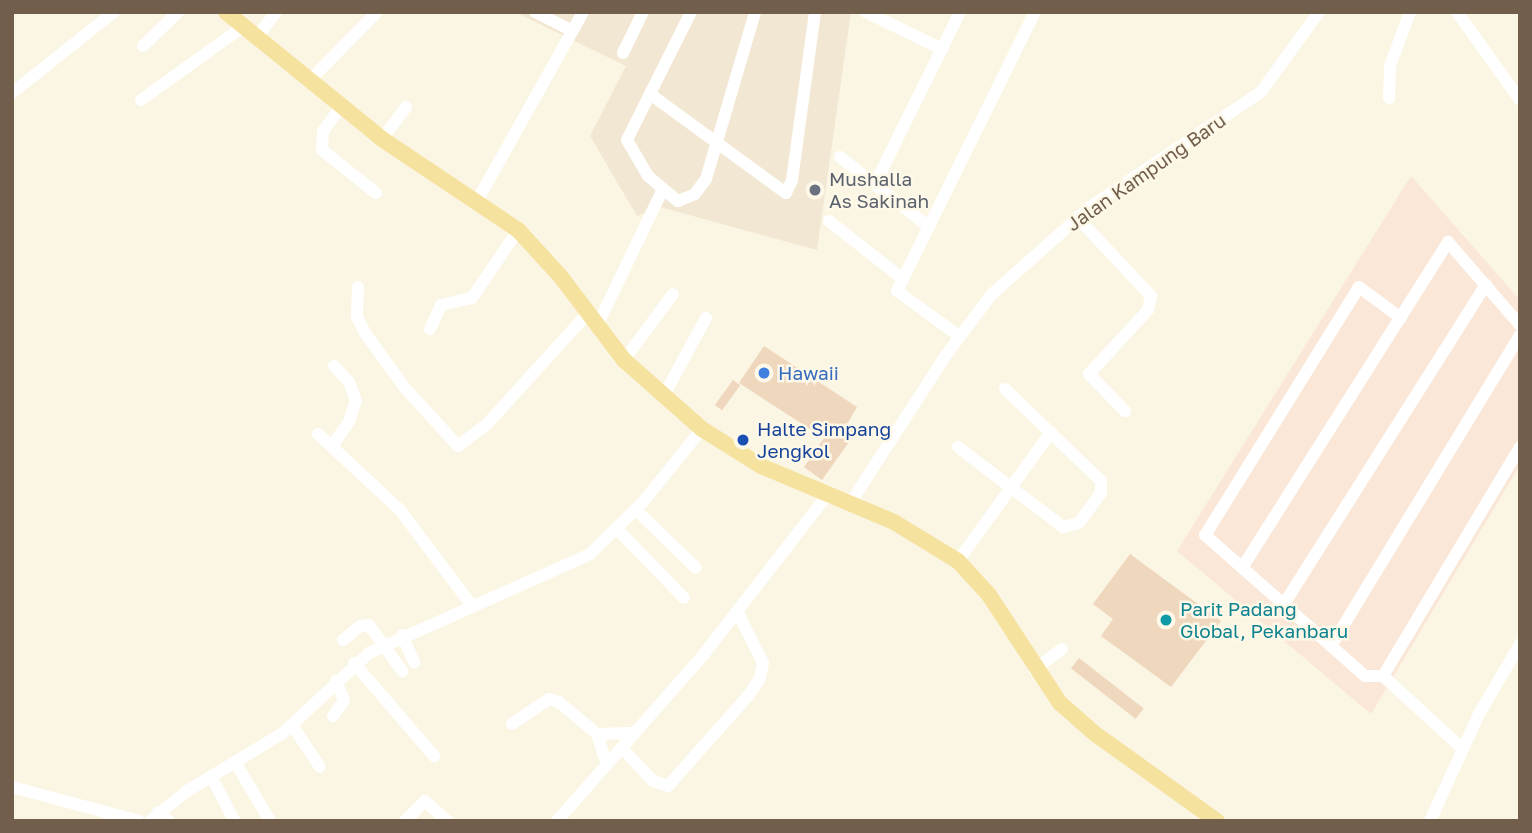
<!DOCTYPE html>
<html>
<head>
<meta charset="utf-8">
<style>
	body { margin:0 }
	#map { position:relative; width:1532px; height:833px; overflow:hidden; background:#fbf5e3; font-family:"Golos Text",sans-serif }
	div>[style] { position:absolute }
	.residential>* { inset:0; background:#f2e7d2 }
	.commercial>* { inset:0; background:#fae7d7 }
	.building>* { inset:0; background:#eed7bc; transform-origin:0 0 }
	.minor>* { height:12px; margin:-6px; padding:0 6px; transform-origin:6px; border-radius:6px; background:#fff }
	.major>* { height:16px; margin:-8px; padding:0 8px; transform-origin:8px; border-radius:8px; background:#f6e29f }
	.dots>* { width:19px; height:19px; translate:-50% -50%; box-sizing:border-box; border:4px solid #fef8e9; border-radius:50% }
	span { translate:-50% -50%; white-space:nowrap; text-align:center; line-height:1.15; -webkit-text-stroke:5px #fef8e9; paint-order:stroke }
	.street-label { font-size:19px; color:#715e4b }
	.worship-label { font-size:19px; color:#5b616d }
	.left { translate:0 -50%; text-align:left }
	.shop-label { font-size:19px; color:#366cbe }
	.transit-label { font-size:19px; color:#164399 }
	.culture-label { font-size:19px; color:#0d838f }
	.frame { position:absolute; inset:0; border:14px solid #715e4b; pointer-events:none }
</style>
</head>
<body>
<div id="map">
	<div class="residential">
		<i style="clip-path:polygon(515px 12px,851px 12px,817px 250px,660px 207px,637px 216px,590px 136px,626px 66px)"></i>
	</div>
	<div class="commercial">
		<i style="clip-path:polygon(1411px 176px,1520px 300px,1520px 465px,1371px 714px,1177px 551px)"></i>
	</div>
	<div class="building">
		<i style="clip-path:polygon(764px 346px,857px 407px,846px 426px,856px 432px,822px 480px,804px 467px,824px 438px,739px 383px)"></i>
		<i style="left:733px;top:380px;width:9px;height:31px;rotate:36deg"></i>
		<i style="clip-path:polygon(1130px 554px,1221px 621px,1171px 687px,1101px 636px,1113px 619px,1093px 604px)"></i>
		<i style="left:1079px;top:658px;width:82px;height:13px;rotate:38deg"></i>
	</div>
	<div class="minor">
		<i style="left:535px;top:12px;width:42px;rotate:26.6deg"></i>
		<i style="left:691px;top:12px;width:143px;rotate:116.6deg"></i>
		<i style="left:627px;top:140px;width:42px;rotate:59.7deg"></i>
		<i style="left:648px;top:176px;width:39px;rotate:40deg"></i>
		<i style="left:678px;top:201px;width:18px;rotate:-22deg"></i>
		<i style="left:695px;top:194px;width:19px;rotate:-54deg"></i>
		<i style="left:706px;top:179px;width:174px;rotate:-73.6deg"></i>
		<i style="left:866px;top:12px;width:85px;rotate:26deg"></i>
		<i style="left:1457px;top:12px;width:108px;rotate:54.4deg"></i>
		<i style="left:258px;top:36px;width:30px;rotate:-53deg"></i>
		<i style="left:143px;top:46px;width:49px;rotate:-44.2deg"></i>
		<i style="left:623px;top:53px;width:46px;rotate:-64deg"></i>
		<i style="left:310px;top:80px;width:95px;rotate:-45.4deg"></i>
		<i style="left:12px;top:93px;width:130px;rotate:-38.5deg"></i>
		<i style="left:650px;top:94px;width:168px;rotate:36.1deg"></i>
		<i style="left:786px;top:193px;width:14px;rotate:-65deg"></i>
		<i style="left:792px;top:180px;width:170px;rotate:-82.2deg"></i>
		<i style="left:1389px;top:98px;width:32px;rotate:-88deg"></i>
		<i style="left:1390px;top:66px;width:58px;rotate:-69.7deg"></i>
		<i style="left:141px;top:100px;width:127px;rotate:-35.7deg"></i>
		<i style="left:340px;top:108px;width:29px;rotate:126deg"></i>
		<i style="left:323px;top:131px;width:19px;rotate:93deg"></i>
		<i style="left:322px;top:150px;width:69px;rotate:38.5deg"></i>
		<i style="left:382px;top:139px;width:40px;rotate:-53deg"></i>
		<i style="left:840px;top:157px;width:113px;rotate:38.2deg"></i>
		<i style="left:875px;top:184px;width:192px;rotate:-63.7deg"></i>
		<i style="left:477px;top:201px;width:217px;rotate:-60.7deg"></i>
		<i style="left:1077px;top:217px;width:108px;rotate:46.9deg"></i>
		<i style="left:1151px;top:296px;width:14px;rotate:102deg"></i>
		<i style="left:1148px;top:310px;width:87px;rotate:132.7deg"></i>
		<i style="left:1089px;top:374px;width:52px;rotate:45.8deg"></i>
		<i style="left:829px;top:221px;width:94px;rotate:38.1deg"></i>
		<i style="left:358px;top:287px;width:30px;rotate:92deg"></i>
		<i style="left:357px;top:317px;width:18px;rotate:63deg"></i>
		<i style="left:365px;top:333px;width:68px;rotate:54deg"></i>
		<i style="left:405px;top:388px;width:79px;rotate:47.6deg"></i>
		<i style="left:458px;top:446px;width:38px;rotate:-37deg"></i>
		<i style="left:488px;top:423px;width:149px;rotate:-47.7deg"></i>
		<i style="left:1401px;top:318px;width:52px;rotate:-143.6deg"></i>
		<i style="left:1359px;top:287px;width:292px;rotate:121.8deg"></i>
		<i style="left:1205px;top:535px;width:213px;rotate:41.4deg"></i>
		<i style="left:1365px;top:676px;width:18px"></i>
		<i style="left:1383px;top:676px;width:267px;rotate:-59.1deg"></i>
		<i style="left:597px;top:326px;width:150px;rotate:-64.3deg"></i>
		<i style="left:430px;top:329px;width:26px;rotate:-65deg"></i>
		<i style="left:441px;top:305px;width:32px;rotate:-13deg"></i>
		<i style="left:472px;top:298px;width:82px;rotate:-55.9deg"></i>
		<i style="left:959px;top:336px;width:77px;rotate:-144deg"></i>
		<i style="left:897px;top:291px;width:311px;rotate:-63.7deg"></i>
		<i style="left:624px;top:360px;width:82px;rotate:-53.4deg"></i>
		<i style="left:663px;top:397px;width:90px;rotate:-61.4deg"></i>
		<i style="left:318px;top:434px;width:112px;rotate:42.8deg"></i>
		<i style="left:400px;top:510px;width:120px;rotate:53.1deg"></i>
		<i style="left:332px;top:446px;width:29px;rotate:-55deg"></i>
		<i style="left:349px;top:422px;width:22px;rotate:-72deg"></i>
		<i style="left:356px;top:401px;width:20px;rotate:-110deg"></i>
		<i style="left:349px;top:382px;width:22px;rotate:-133deg"></i>
		<i style="left:958px;top:447px;width:132px;rotate:37.3deg"></i>
		<i style="left:1063px;top:527px;width:16px;rotate:-14deg"></i>
		<i style="left:1079px;top:523px;width:37px;rotate:-54deg"></i>
		<i style="left:1101px;top:493px;width:12px;rotate:-90deg"></i>
		<i style="left:1101px;top:481px;width:133px;rotate:-136.2deg"></i>
		<i style="left:851px;top:502px;width:175px;rotate:-57.1deg"></i>
		<i style="left:946px;top:355px;width:75px;rotate:-53.1deg"></i>
		<i style="left:991px;top:295px;width:132px;rotate:-41.6deg"></i>
		<i style="left:1090px;top:207px;width:206px;rotate:-33.9deg"></i>
		<i style="left:1261px;top:92px;width:99px;rotate:-54.1deg"></i>
		<i style="left:636px;top:510px;width:83px;rotate:44deg"></i>
		<i style="left:617px;top:529px;width:96px;rotate:45.8deg"></i>
		<i style="left:958px;top:561px;width:159px;rotate:-54.2deg"></i>
		<i style="left:1242px;top:568px;width:386px;rotate:-57.7deg"></i>
		<i style="left:1448px;top:242px;width:110px;rotate:49.1deg"></i>
		<i style="left:1284px;top:604px;width:378px;rotate:-57.7deg"></i>
		<i style="left:402px;top:635px;width:30px;rotate:66deg"></i>
		<i style="left:343px;top:640px;width:22px;rotate:-39deg"></i>
		<i style="left:360px;top:626px;width:9px;rotate:-6deg"></i>
		<i style="left:369px;top:625px;width:57px;rotate:54.3deg"></i>
		<i style="left:1331px;top:646px;width:364px;rotate:-58.7deg"></i>
		<i style="left:354px;top:663px;width:123px;rotate:49.3deg"></i>
		<i style="left:1034px;top:670px;width:35px;rotate:-37deg"></i>
		<i style="left:1383px;top:676px;width:108px;rotate:42.4deg"></i>
		<i style="left:333px;top:716px;width:19px;rotate:-55deg"></i>
		<i style="left:344px;top:700px;width:21px;rotate:-113deg"></i>
		<i style="left:512px;top:724px;width:45px;rotate:-34deg"></i>
		<i style="left:549px;top:699px;width:10px;rotate:17deg"></i>
		<i style="left:559px;top:702px;width:50px;rotate:40.1deg"></i>
		<i style="left:597px;top:734px;width:38px;rotate:-2deg"></i>
		<i style="left:292px;top:725px;width:50px;rotate:56.3deg"></i>
		<i style="left:597px;top:734px;width:32px;rotate:72deg"></i>
		<i style="left:622px;top:748px;width:45px;rotate:46.8deg"></i>
		<i style="left:653px;top:781px;width:16px;rotate:18deg"></i>
		<i style="left:668px;top:786px;width:120px;rotate:-48.4deg"></i>
		<i style="left:748px;top:696px;width:22px;rotate:-56deg"></i>
		<i style="left:760px;top:678px;width:15px;rotate:-79deg"></i>
		<i style="left:763px;top:663px;width:56px;rotate:-116.6deg"></i>
		<i style="left:235px;top:762px;width:69px;rotate:59.3deg"></i>
		<i style="left:211px;top:776px;width:50px;rotate:62.4deg"></i>
		<i style="left:12px;top:787px;width:131px;rotate:15deg"></i>
		<i style="left:158px;top:812px;width:14px;rotate:39deg"></i>
		<i style="left:150px;top:821px;width:48px;rotate:-39deg"></i>
		<i style="left:187px;top:791px;width:112px;rotate:-31.1deg"></i>
		<i style="left:283px;top:733px;width:117px;rotate:-42.9deg"></i>
		<i style="left:369px;top:653px;width:242px;rotate:-24.1deg"></i>
		<i style="left:590px;top:554px;width:74px;rotate:-44.5deg"></i>
		<i style="left:643px;top:502px;width:94px;rotate:-51.1deg"></i>
		<i style="left:405px;top:821px;width:28px;rotate:-45deg"></i>
		<i style="left:425px;top:801px;width:30px;rotate:42deg"></i>
		<i style="left:557px;top:821px;width:222px;rotate:-48.6deg"></i>
		<i style="left:704px;top:654px;width:204px;rotate:-52.2deg"></i>
		<i style="left:1430px;top:821px;width:118px;rotate:-65.4deg"></i>
		<i style="left:1479px;top:714px;width:81px;rotate:-59.6deg"></i>
	</div>
	<div class="major">
		<i style="left:226px;top:12px;width:201px;rotate:39.1deg"></i>
		<i style="left:382px;top:139px;width:164px;rotate:33.8deg"></i>
		<i style="left:518px;top:230px;width:64px;rotate:47.5deg"></i>
		<i style="left:561px;top:277px;width:104px;rotate:52.8deg"></i>
		<i style="left:624px;top:360px;width:104px;rotate:41.5deg"></i>
		<i style="left:702px;top:429px;width:70px;rotate:32.1deg"></i>
		<i style="left:761px;top:466px;width:144px;rotate:22.8deg"></i>
		<i style="left:894px;top:522px;width:75px;rotate:31.4deg"></i>
		<i style="left:958px;top:561px;width:46px;rotate:47.6deg"></i>
		<i style="left:989px;top:595px;width:129px;rotate:56.7deg"></i>
		<i style="left:1060px;top:703px;width:45px;rotate:41.4deg"></i>
		<i style="left:1094px;top:733px;width:151px;rotate:35.6deg"></i>
	</div>
	<div class="dots">
		<i style="left:815px;top:190px;background:#6b7280"></i>
		<i style="left:764px;top:373px;background:#3f7fe0"></i>
		<i style="left:743px;top:440px;background:#1a4fb4"></i>
		<i style="left:1166px;top:620px;background:#0f9aa8"></i>
	</div>
	<div class="street-label">
		<span style="left:1146px;top:172px;rotate:-35deg">Jalan Kampung Baru</span>
	</div>
	<div class="worship-label">
		<span class="left" style="left:829px;top:190px">Mushalla<br>As Sakinah</span>
	</div>
	<div class="shop-label">
		<span class="left" style="left:778px;top:373px">Hawaii</span>
	</div>
	<div class="transit-label">
		<span class="left" style="left:757px;top:440px">Halte Simpang<br>Jengkol</span>
	</div>
	<div class="culture-label">
		<span class="left" style="left:1180px;top:620px">Parit Padang<br>Global, Pekanbaru</span>
	</div>
	<div class="frame"></div>
</div>
</body>
</html>
